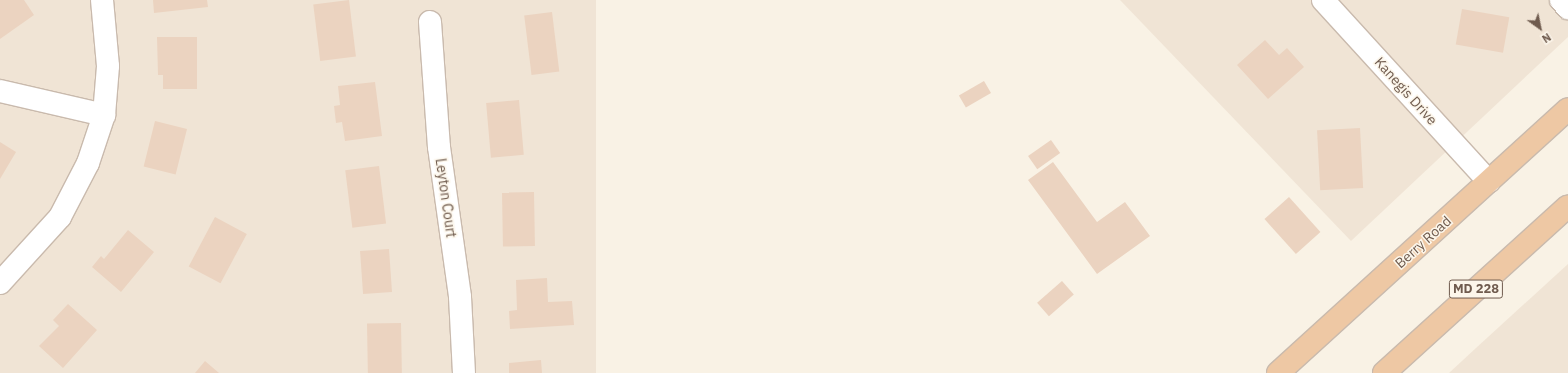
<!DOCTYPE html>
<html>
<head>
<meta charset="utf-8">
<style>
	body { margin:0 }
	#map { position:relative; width:1568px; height:373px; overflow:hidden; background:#f9f2e5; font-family:"IBM Plex Sans",sans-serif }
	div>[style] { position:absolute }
	.residential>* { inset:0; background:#f0e4d5; transform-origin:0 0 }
	.building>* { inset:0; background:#ebd3c0; transform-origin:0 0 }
	.roads { filter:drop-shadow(1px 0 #c9baad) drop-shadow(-1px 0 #c9baad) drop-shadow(0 1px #c9baad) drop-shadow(0 -1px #c9baad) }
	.minor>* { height:22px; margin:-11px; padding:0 11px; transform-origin:11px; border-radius:11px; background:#fff }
	.trunk>* { height:22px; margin:-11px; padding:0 11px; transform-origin:11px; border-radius:11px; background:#eec8a4 }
	span { translate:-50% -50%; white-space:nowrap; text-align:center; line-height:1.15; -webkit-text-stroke:3px #fcf6eb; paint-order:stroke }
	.shield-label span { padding:1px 3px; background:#fcf6eb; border:1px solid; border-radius:3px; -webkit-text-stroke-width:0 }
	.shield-label { font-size:13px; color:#6f5b4e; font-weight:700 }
	.street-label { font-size:14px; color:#6f5b4e }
	.north { position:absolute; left:1520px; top:8px; width:40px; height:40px; -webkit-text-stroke:3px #fcf6eb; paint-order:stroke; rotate:147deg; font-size:11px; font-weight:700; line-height:16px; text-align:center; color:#6f5b4e }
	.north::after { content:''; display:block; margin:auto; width:14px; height:18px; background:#6f5b4e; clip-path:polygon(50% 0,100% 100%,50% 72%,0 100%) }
</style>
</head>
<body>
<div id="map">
	<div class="residential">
		<i style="left:0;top:0;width:596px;height:373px"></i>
		<i style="clip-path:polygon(1120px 0,1568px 0,1568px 37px,1351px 241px)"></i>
		<i style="clip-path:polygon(1568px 264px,1568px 373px,1449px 373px,1476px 348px)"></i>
	</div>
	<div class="building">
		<i style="clip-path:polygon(0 0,24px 0,34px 15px,0 39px)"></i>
		<i style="clip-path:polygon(153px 0,207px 0,208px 7px,154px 13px)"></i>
		<i style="left:349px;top:0;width:57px;height:36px;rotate:83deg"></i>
		<i style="left:1462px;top:9px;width:48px;height:36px;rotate:10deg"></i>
		<i style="left:552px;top:12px;width:60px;height:28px;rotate:83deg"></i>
		<i style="clip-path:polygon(157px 37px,197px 37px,197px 89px,163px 89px,163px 75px,158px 75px)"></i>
		<i style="clip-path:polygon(1265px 40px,1279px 55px,1287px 48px,1304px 67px,1268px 99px,1237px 65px)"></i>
		<i style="left:984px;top:81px;width:14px;height:29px;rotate:60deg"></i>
		<i style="clip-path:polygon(375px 82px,382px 136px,345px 141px,342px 122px,336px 123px,334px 106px,340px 105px,338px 86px)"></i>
		<i style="left:519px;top:100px;width:55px;height:33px;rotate:85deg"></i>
		<i style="left:155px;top:121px;width:33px;height:47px;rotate:14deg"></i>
		<i style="left:1360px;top:128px;width:60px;height:43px;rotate:87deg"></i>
		<i style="left:1051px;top:140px;width:16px;height:28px;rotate:55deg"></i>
		<i style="clip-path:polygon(0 142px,16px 152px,0 179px)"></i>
		<i style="clip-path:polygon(1053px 162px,1097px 222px,1125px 202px,1150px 236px,1097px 274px,1028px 180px)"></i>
		<i style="left:379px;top:166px;width:58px;height:34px;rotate:83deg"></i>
		<i style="left:534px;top:192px;width:54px;height:32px;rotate:89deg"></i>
		<i style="left:1289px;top:197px;width:47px;height:33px;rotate:48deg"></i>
		<i style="left:215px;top:217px;width:36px;height:56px;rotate:28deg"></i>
		<i style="clip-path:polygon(128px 230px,154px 252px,121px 292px,92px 267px,101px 256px,104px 259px)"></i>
		<i style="left:389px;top:249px;width:43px;height:29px;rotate:86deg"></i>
		<i style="clip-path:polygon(547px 278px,548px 302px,572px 301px,574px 325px,510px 329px,509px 311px,517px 310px,516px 280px)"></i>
		<i style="left:1062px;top:281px;width:18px;height:33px;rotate:49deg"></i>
		<i style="clip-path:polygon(68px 304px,97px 330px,63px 368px,39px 346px,59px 326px,53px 320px)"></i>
		<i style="left:401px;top:323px;width:50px;height:34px;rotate:89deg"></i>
		<i style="clip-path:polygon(541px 360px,542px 373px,509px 373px,509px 363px)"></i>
		<i style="clip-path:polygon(205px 361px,219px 373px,195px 373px)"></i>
	</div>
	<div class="roads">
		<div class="minor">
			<i style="left:1323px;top:0;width:246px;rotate:47.6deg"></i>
			<i style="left:1561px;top:0;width:11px;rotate:49deg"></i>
			<i style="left:430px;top:22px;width:125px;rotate:85.9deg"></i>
			<i style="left:439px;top:147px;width:151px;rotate:82deg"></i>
			<i style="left:460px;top:297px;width:76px;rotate:87deg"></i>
			<i style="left:0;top:91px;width:107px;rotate:13deg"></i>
			<i style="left:0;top:283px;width:89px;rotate:-47.7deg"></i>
			<i style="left:60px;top:217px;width:61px;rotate:-62.6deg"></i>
			<i style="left:88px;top:163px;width:51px;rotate:-71.6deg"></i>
			<i style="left:104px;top:115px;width:49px;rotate:-85.3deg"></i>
			<i style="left:108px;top:66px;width:66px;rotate:-95.2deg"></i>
		</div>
		<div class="trunk">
			<i style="left:1278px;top:373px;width:392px;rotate:-42.3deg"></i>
			<i style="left:1384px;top:373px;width:248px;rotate:-42.2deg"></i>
		</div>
	</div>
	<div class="shield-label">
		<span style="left:1476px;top:289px">MD 228</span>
	</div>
	<div class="street-label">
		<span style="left:1406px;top:91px;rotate:48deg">Kanegis Drive</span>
		<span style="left:446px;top:198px;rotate:82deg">Leyton Court</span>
		<span style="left:1423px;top:242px;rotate:-42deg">Berry Road</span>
	</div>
	<div class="north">N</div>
</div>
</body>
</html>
